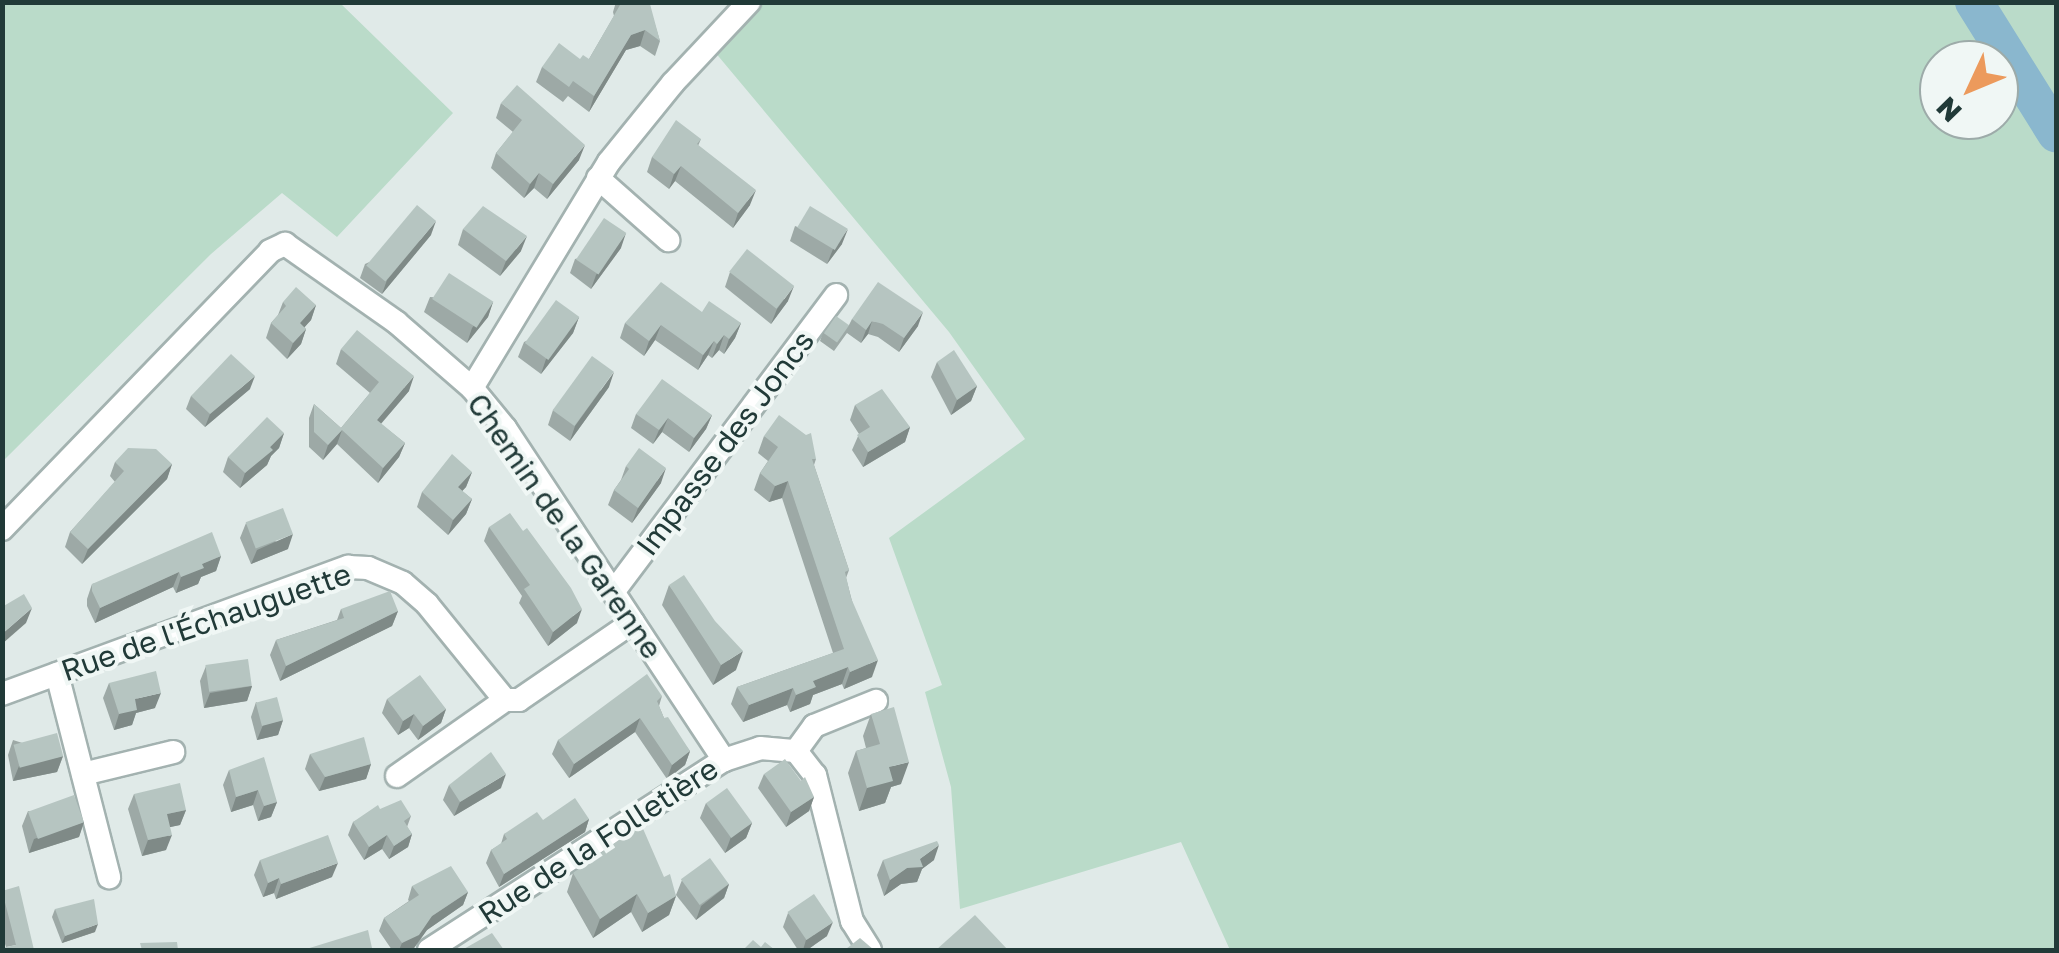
<!DOCTYPE html>
<html>
<head>
<meta charset="utf-8">
<style>
	body { margin:0 }
	#map { position:relative; width:2059px; height:953px; overflow:hidden; background:#e0eae8; font-family:"Golos Text",sans-serif }
	div>[style] { position:absolute }
	.green>* { inset:0; background:#badbc9 }
	.river>* { height:38px; margin:-19px; padding:0 19px; transform-origin:19px; border-radius:19px; background:#8ab7ce }
	.roads { filter:drop-shadow(2px 0 #a3b2b0) drop-shadow(-2px 0 #a3b2b0) drop-shadow(0 2px #a3b2b0) drop-shadow(0 -2px #a3b2b0) }
	.minor>* { height:22px; margin:-11px; padding:0 11px; transform-origin:11px; border-radius:11px; background:#fff }
	.wall>* { inset:0; background:#9da9a6 }
	.shaded-wall>* { inset:0; background:#7f8a87 }
	.building>* { inset:0; background:#b6c5c1; transform-origin:0 0 }
	span { translate:-50% -50%; white-space:nowrap; text-align:center; line-height:1.15; -webkit-text-stroke:8px #f0f7f5; paint-order:stroke }
	.street-label { font-size:30px; color:#213a38 }
	.frame { position:absolute; inset:0; border:5px solid #213a38; pointer-events:none }
	.north { position:absolute; left:1919px; top:40px; width:100px; height:100px; box-sizing:border-box; background:#f0f7f5; border:2px solid #9daba9; border-radius:50%; rotate:226deg; font-size:28px; font-weight:700; line-height:40px; text-align:center; color:#213a38 }
	.north::after { content:''; display:block; margin:auto; width:35px; height:45px; background:#ec9a5c; clip-path:polygon(50% 0,100% 100%,50% 72%,0 100%) }
</style>
</head>
<body>
<div id="map">
	<div class="green">
		<i style="clip-path:polygon(3px 2px,340px 3px,453px 113px,337px 237px,282px 193px,211px 254px,3px 461px)"></i>
		<i style="clip-path:polygon(evenodd,725px 2px,2056px 3px,2056px 950px,1230px 950px,1181px 842px,960px 909px,951px 787px,925px 692px,942px 685px,889px 538px,1025px 439px,949px 332px,714px 51px,751px 12px,725px 2px,1939px 60px,1999px 60px,1999px 120px,1939px 120px,1939px 60px)"></i>
	</div>
	<div class="river">
		<i style="left:1974px;top:2px;width:155px;rotate:58deg"></i>
	</div>
	<div class="roads">
		<div class="minor">
			<i style="left:598px;top:178px;width:94px;rotate:41.5deg"></i>
			<i style="left:472px;top:388px;width:264px;rotate:-58.8deg"></i>
			<i style="left:609px;top:162px;width:102px;rotate:-51deg"></i>
			<i style="left:673px;top:83px;width:111px;rotate:-46.8deg"></i>
			<i style="left:2px;top:529px;width:386px;rotate:-46deg"></i>
			<i style="left:270px;top:251px;width:17px;rotate:-25deg"></i>
			<i style="left:285px;top:244px;width:136px;rotate:35.1deg"></i>
			<i style="left:396px;top:322px;width:101px;rotate:41deg"></i>
			<i style="left:472px;top:388px;width:52px;rotate:50.5deg"></i>
			<i style="left:505px;top:428px;width:398px;rotate:56.6deg"></i>
			<i style="left:614px;top:591px;width:370px;rotate:-53.1deg"></i>
			<i style="left:57px;top:674px;width:210px;rotate:75.6deg"></i>
			<i style="left:2px;top:694px;width:369px;rotate:-20.2deg"></i>
			<i style="left:348px;top:567px;width:20px;rotate:3deg"></i>
			<i style="left:368px;top:568px;width:38px;rotate:23deg"></i>
			<i style="left:403px;top:583px;width:32px;rotate:41deg"></i>
			<i style="left:427px;top:604px;width:124px;rotate:50.9deg"></i>
			<i style="left:505px;top:700px;width:14px"></i>
			<i style="left:519px;top:700px;width:138px;rotate:-34.4deg"></i>
			<i style="left:796px;top:751px;width:31px;rotate:52deg"></i>
			<i style="left:815px;top:775px;width:151px;rotate:75.8deg"></i>
			<i style="left:852px;top:921px;width:34px;rotate:58deg"></i>
			<i style="left:83px;top:774px;width:93px;rotate:-13.7deg"></i>
			<i style="left:397px;top:776px;width:132px;rotate:-35.1deg"></i>
			<i style="left:429px;top:950px;width:351px;rotate:-32.8deg"></i>
			<i style="left:724px;top:760px;width:38px;rotate:-18deg"></i>
			<i style="left:760px;top:748px;width:36px;rotate:5deg"></i>
			<i style="left:796px;top:751px;width:31px;rotate:-54deg"></i>
			<i style="left:814px;top:726px;width:67px;rotate:-22deg"></i>
		</div>
	</div>
	<div class="wall">
		<i style="clip-path:polygon(616px 2px,648px 2px,660px 41px,655px 56px,640px 46px,626px 50px,589px 112px,568px 96px,563px 102px,536px 82px,542px 67px,580px 59px,589px 59px,614px 16px,613px 12px)"></i>
		<i style="clip-path:polygon(501px 103px,579px 160px,547px 199px,534px 188px,524px 198px,491px 168px,496px 153px,513px 132px,496px 118px)"></i>
		<i style="clip-path:polygon(701px 139px,698px 146px,750px 205px,733px 228px,675px 181px,669px 189px,647px 172px,652px 157px)"></i>
		<i style="clip-path:polygon(795px 226px,842px 244px,827px 264px,790px 241px)"></i>
		<i style="clip-path:polygon(463px 229px,521px 251px,500px 276px,458px 245px)"></i>
		<i style="clip-path:polygon(431px 235px,382px 294px,360px 278px,365px 264px)"></i>
		<i style="clip-path:polygon(621px 248px,591px 289px,570px 273px,575px 259px)"></i>
		<i style="clip-path:polygon(730px 272px,788px 301px,771px 324px,725px 287px)"></i>
		<i style="clip-path:polygon(430px 297px,493px 302px,488px 317px,467px 343px,424px 312px)"></i>
		<i style="clip-path:polygon(283px 302px,316px 305px,311px 320px,304px 327px,306px 329px,301px 344px,287px 359px,266px 338px,271px 323px,278px 315px)"></i>
		<i style="clip-path:polygon(702px 312px,741px 323px,735px 338px,724px 354px,719px 350px,712px 358px,708px 355px,698px 370px,655px 340px,644px 356px,620px 338px,625px 323px)"></i>
		<i style="clip-path:polygon(579px 317px,573px 333px,541px 374px,518px 357px,524px 342px)"></i>
		<i style="clip-path:polygon(852px 319px,918px 326px,899px 352px,878px 337px,868px 334px,861px 343px,847px 333px,834px 351px,820px 341px,823px 333px,849px 325px)"></i>
		<i style="clip-path:polygon(341px 349px,409px 391px,381px 424px,405px 443px,399px 457px,378px 483px,337px 444px,323px 460px,309px 447px,309px 418px,314px 404px,341px 428px,370px 393px,336px 364px)"></i>
		<i style="clip-path:polygon(937px 362px,977px 386px,971px 401px,951px 415px,931px 377px)"></i>
		<i style="clip-path:polygon(609px 387px,570px 441px,548px 425px,553px 410px)"></i>
		<i style="clip-path:polygon(250px 389px,205px 427px,186px 409px,191px 396px)"></i>
		<i style="clip-path:polygon(855px 405px,910px 427px,905px 442px,863px 467px,852px 450px,859px 434px,850px 420px)"></i>
		<i style="clip-path:polygon(636px 414px,712px 415px,706px 429px,689px 452px,662px 432px,653px 444px,631px 428px)"></i>
		<i style="clip-path:polygon(284px 433px,279px 448px,271px 456px,267px 465px,240px 488px,223px 472px,228px 457px)"></i>
		<i style="clip-path:polygon(764px 436px,816px 459px,814px 465px,849px 570px,846px 578px,872px 677px,844px 689px,842px 684px,813px 695px,810px 704px,790px 712px,787px 705px,743px 722px,731px 704px,737px 687px,833px 653px,782px 498px,769px 502px,754px 490px,760px 473px,768px 461px,758px 453px)"></i>
		<i style="clip-path:polygon(115px 462px,172px 464px,167px 479px,82px 564px,65px 547px,70px 532px,115px 482px,110px 476px)"></i>
		<i style="clip-path:polygon(626px 466px,661px 483px,632px 523px,608px 505px,614px 490px,621px 480px)"></i>
		<i style="clip-path:polygon(472px 472px,466px 487px,462px 491px,472px 499px,466px 514px,448px 535px,417px 507px,422px 492px)"></i>
		<i style="clip-path:polygon(246px 523px,288px 549px,251px 564px,240px 538px)"></i>
		<i style="clip-path:polygon(489px 527px,523px 531px,577px 623px,548px 646px,519px 603px,522px 596px,484px 541px)"></i>
		<i style="clip-path:polygon(221px 556px,216px 571px,201px 577px,198px 584px,176px 593px,173px 587px,95px 623px,87px 606px,87px 599px,92px 584px)"></i>
		<i style="clip-path:polygon(669px 585px,736px 670px,713px 685px,662px 605px)"></i>
		<i style="clip-path:polygon(341px 609px,398px 611px,392px 626px,280px 681px,270px 655px,276px 640px,337px 620px)"></i>
		<i style="clip-path:polygon(206px 666px,252px 686px,247px 701px,204px 708px,200px 681px)"></i>
		<i style="clip-path:polygon(109px 683px,155px 708px,136px 713px,132px 725px,114px 730px,103px 698px)"></i>
		<i style="clip-path:polygon(662px 696px,659px 706px,664px 718px,690px 751px,685px 765px,667px 779px,635px 732px,569px 778px,552px 754px,558px 740px)"></i>
		<i style="clip-path:polygon(387px 699px,446px 709px,441px 723px,418px 740px,409px 728px,398px 735px,382px 713px)"></i>
		<i style="clip-path:polygon(256px 702px,283px 720px,278px 735px,257px 740px,251px 717px)"></i>
		<i style="clip-path:polygon(871px 714px,901px 784px,891px 787px,885px 803px,859px 811px,848px 773px,856px 751px,866px 748px,863px 736px)"></i>
		<i style="clip-path:polygon(13px 740px,63px 756px,57px 772px,13px 781px,8px 755px)"></i>
		<i style="clip-path:polygon(310px 754px,371px 764px,366px 779px,319px 791px,305px 769px)"></i>
		<i style="clip-path:polygon(229px 770px,277px 802px,271px 817px,258px 821px,253px 805px,231px 812px,223px 785px)"></i>
		<i style="clip-path:polygon(764px 774px,814px 797px,809px 811px,786px 827px,758px 788px)"></i>
		<i style="clip-path:polygon(449px 785px,501px 788px,454px 816px,443px 800px)"></i>
		<i style="clip-path:polygon(134px 794px,186px 810px,180px 825px,170px 827px,166px 850px,142px 856px,128px 809px)"></i>
		<i style="clip-path:polygon(706px 803px,752px 823px,746px 838px,725px 853px,700px 818px)"></i>
		<i style="clip-path:polygon(380px 809px,411px 816px,407px 827px,412px 834px,408px 847px,389px 859px,382px 849px,364px 860px,348px 835px,353px 822px)"></i>
		<i style="clip-path:polygon(28px 811px,84px 822px,79px 837px,29px 853px,22px 826px)"></i>
		<i style="clip-path:polygon(589px 819px,585px 832px,499px 887px,486px 863px,491px 850px,501px 844px,504px 834px,543px 820px)"></i>
		<i style="clip-path:polygon(260px 860px,332px 877px,276px 899px,274px 893px,263px 897px,254px 875px)"></i>
		<i style="clip-path:polygon(883px 860px,934px 860px,922px 869px,917px 882px,901px 884px,884px 896px,877px 875px)"></i>
		<i style="clip-path:polygon(573px 873px,664px 877px,676px 896px,669px 915px,642px 932px,631px 912px,593px 938px,567px 892px)"></i>
		<i style="clip-path:polygon(682px 880px,729px 884px,724px 898px,696px 920px,676px 895px)"></i>
		<i style="clip-path:polygon(412px 886px,468px 892px,463px 905px,427px 930px,414px 948px,410px 950px,392px 950px,379px 931px,384px 918px,409px 901px,408px 900px)"></i>
		<i style="clip-path:polygon(2px 891px,31px 942px,6px 947px,2px 935px)"></i>
		<i style="clip-path:polygon(55px 909px,95px 932px,62px 943px,52px 917px)"></i>
		<i style="clip-path:polygon(788px 913px,827px 936px,807px 950px,798px 950px,783px 927px)"></i>
	</div>
	<div class="shaded-wall">
		<i style="clip-path:polygon(645px 30px,640px 46px,626px 50px,589px 112px,594px 96px,631px 35px)"></i>
		<i style="clip-path:polygon(585px 145px,579px 160px,547px 199px,553px 184px)"></i>
		<i style="clip-path:polygon(681px 166px,675px 181px,669px 189px,674px 174px)"></i>
		<i style="clip-path:polygon(539px 173px,534px 188px,524px 198px,530px 184px)"></i>
		<i style="clip-path:polygon(756px 190px,750px 205px,733px 228px,738px 213px)"></i>
		<i style="clip-path:polygon(436px 221px,431px 235px,382px 294px,387px 280px)"></i>
		<i style="clip-path:polygon(848px 229px,842px 244px,827px 264px,833px 249px)"></i>
		<i style="clip-path:polygon(626px 233px,621px 248px,591px 289px,596px 275px)"></i>
		<i style="clip-path:polygon(527px 236px,521px 251px,500px 276px,506px 261px)"></i>
		<i style="clip-path:polygon(794px 286px,788px 301px,771px 324px,777px 309px)"></i>
		<i style="clip-path:polygon(493px 302px,488px 317px,467px 343px,472px 328px)"></i>
		<i style="clip-path:polygon(316px 305px,311px 320px,295px 338px,300px 323px)"></i>
		<i style="clip-path:polygon(923px 312px,918px 326px,899px 352px,904px 338px)"></i>
		<i style="clip-path:polygon(579px 317px,573px 333px,541px 374px,546px 359px)"></i>
		<i style="clip-path:polygon(872px 321px,868px 334px,861px 343px,866px 330px)"></i>
		<i style="clip-path:polygon(741px 323px,735px 338px,724px 354px,729px 339px)"></i>
		<i style="clip-path:polygon(661px 325px,655px 340px,644px 356px,649px 341px)"></i>
		<i style="clip-path:polygon(306px 329px,301px 344px,287px 359px,293px 343px)"></i>
		<i style="clip-path:polygon(724px 335px,719px 350px,712px 358px,717px 344px)"></i>
		<i style="clip-path:polygon(714px 341px,708px 355px,698px 370px,703px 355px)"></i>
		<i style="clip-path:polygon(614px 372px,609px 387px,570px 441px,575px 426px)"></i>
		<i style="clip-path:polygon(255px 376px,250px 389px,205px 427px,210px 414px)"></i>
		<i style="clip-path:polygon(414px 376px,409px 391px,371px 435px,377px 420px)"></i>
		<i style="clip-path:polygon(977px 386px,971px 401px,951px 415px,957px 400px)"></i>
		<i style="clip-path:polygon(712px 415px,706px 429px,689px 452px,694px 438px)"></i>
		<i style="clip-path:polygon(668px 418px,662px 432px,653px 444px,659px 430px)"></i>
		<i style="clip-path:polygon(910px 427px,905px 442px,863px 467px,868px 452px)"></i>
		<i style="clip-path:polygon(342px 430px,337px 444px,323px 460px,328px 445px)"></i>
		<i style="clip-path:polygon(284px 433px,279px 448px,271px 456px,267px 465px,240px 488px,245px 473px)"></i>
		<i style="clip-path:polygon(405px 443px,399px 457px,378px 483px,383px 468px)"></i>
		<i style="clip-path:polygon(172px 464px,167px 479px,82px 564px,88px 549px)"></i>
		<i style="clip-path:polygon(666px 468px,661px 483px,632px 523px,638px 508px)"></i>
		<i style="clip-path:polygon(472px 472px,466px 487px,452px 502px,458px 487px)"></i>
		<i style="clip-path:polygon(788px 481px,782px 498px,769px 502px,775px 486px)"></i>
		<i style="clip-path:polygon(472px 499px,466px 514px,448px 535px,453px 520px)"></i>
		<i style="clip-path:polygon(293px 534px,288px 549px,251px 564px,257px 550px)"></i>
		<i style="clip-path:polygon(221px 556px,216px 571px,201px 577px,198px 584px,176px 593px,181px 577px,202px 564px)"></i>
		<i style="clip-path:polygon(179px 572px,173px 587px,95px 623px,100px 608px)"></i>
		<i style="clip-path:polygon(32px 608px,26px 623px,2px 644px,2px 634px)"></i>
		<i style="clip-path:polygon(582px 609px,577px 623px,548px 646px,553px 632px)"></i>
		<i style="clip-path:polygon(398px 611px,392px 626px,280px 681px,286px 666px)"></i>
		<i style="clip-path:polygon(743px 651px,736px 670px,713px 685px,721px 665px)"></i>
		<i style="clip-path:polygon(878px 660px,872px 677px,844px 689px,850px 672px)"></i>
		<i style="clip-path:polygon(848px 667px,842px 684px,813px 695px,810px 704px,790px 712px,796px 695px,813px 681px)"></i>
		<i style="clip-path:polygon(252px 686px,247px 701px,204px 708px,210px 693px)"></i>
		<i style="clip-path:polygon(793px 688px,787px 705px,743px 722px,749px 705px)"></i>
		<i style="clip-path:polygon(161px 693px,155px 708px,136px 713px,132px 725px,114px 730px,119px 714px,135px 699px)"></i>
		<i style="clip-path:polygon(446px 709px,441px 723px,418px 740px,423px 726px)"></i>
		<i style="clip-path:polygon(414px 714px,409px 728px,398px 735px,403px 721px)"></i>
		<i style="clip-path:polygon(640px 718px,635px 732px,569px 778px,574px 764px)"></i>
		<i style="clip-path:polygon(283px 720px,278px 735px,257px 740px,263px 725px)"></i>
		<i style="clip-path:polygon(690px 751px,685px 765px,667px 779px,672px 765px)"></i>
		<i style="clip-path:polygon(63px 756px,57px 772px,13px 781px,19px 766px)"></i>
		<i style="clip-path:polygon(909px 762px,901px 784px,891px 787px,885px 803px,859px 811px,867px 788px,889px 767px)"></i>
		<i style="clip-path:polygon(371px 764px,366px 779px,319px 791px,325px 777px)"></i>
		<i style="clip-path:polygon(506px 774px,501px 788px,454px 816px,460px 802px)"></i>
		<i style="clip-path:polygon(258px 790px,253px 805px,231px 812px,236px 797px)"></i>
		<i style="clip-path:polygon(814px 797px,809px 811px,786px 827px,791px 812px)"></i>
		<i style="clip-path:polygon(277px 802px,271px 817px,258px 821px,264px 806px)"></i>
		<i style="clip-path:polygon(186px 810px,180px 825px,161px 829px,167px 814px)"></i>
		<i style="clip-path:polygon(589px 819px,585px 832px,499px 887px,504px 874px)"></i>
		<i style="clip-path:polygon(84px 822px,79px 837px,29px 853px,34px 839px)"></i>
		<i style="clip-path:polygon(752px 823px,746px 838px,725px 853px,731px 837px)"></i>
		<i style="clip-path:polygon(412px 834px,408px 847px,389px 859px,394px 846px)"></i>
		<i style="clip-path:polygon(172px 835px,166px 850px,142px 856px,148px 840px)"></i>
		<i style="clip-path:polygon(387px 835px,382px 849px,364px 860px,369px 847px)"></i>
		<i style="clip-path:polygon(939px 845px,934px 860px,922px 869px,917px 882px,901px 884px,884px 896px,890px 880px)"></i>
		<i style="clip-path:polygon(338px 863px,332px 877px,276px 899px,281px 884px)"></i>
		<i style="clip-path:polygon(279px 878px,274px 893px,263px 897px,268px 883px)"></i>
		<i style="clip-path:polygon(729px 884px,724px 898px,696px 920px,701px 906px)"></i>
		<i style="clip-path:polygon(468px 892px,463px 905px,427px 930px,414px 948px,410px 950px,399px 950px,402px 943px,432px 916px)"></i>
		<i style="clip-path:polygon(637px 894px,631px 912px,593px 938px,600px 919px)"></i>
		<i style="clip-path:polygon(676px 896px,669px 915px,642px 932px,648px 913px)"></i>
		<i style="clip-path:polygon(833px 922px,827px 936px,807px 950px,803px 950px,806px 940px)"></i>
		<i style="clip-path:polygon(98px 924px,95px 932px,62px 943px,65px 936px)"></i>
	</div>
	<div class="building">
		<i style="clip-path:polygon(620px 2px,650px 4px,660px 41px,645px 30px,631px 35px,594px 96px,573px 81px,569px 87px,542px 67px,559px 43px,580px 59px,583px 55px,589px 59px,620px 5px)"></i>
		<i style="clip-path:polygon(517px 85px,585px 145px,553px 184px,539px 173px,530px 184px,496px 153px,522px 120px,501px 103px)"></i>
		<i style="clip-path:polygon(676px 120px,701px 139px,697px 144px,756px 190px,738px 213px,681px 166px,674px 174px,652px 157px)"></i>
		<i style="left:417px;top:205px;width:25px;height:79px;rotate:40deg"></i>
		<i style="clip-path:polygon(483px 206px,527px 236px,506px 261px,463px 229px)"></i>
		<i style="left:810px;top:206px;width:44px;height:25px;rotate:31deg"></i>
		<i style="left:604px;top:218px;width:27px;height:50px;rotate:34deg"></i>
		<i style="left:747px;top:249px;width:60px;height:29px;rotate:38deg"></i>
		<i style="left:449px;top:273px;width:53px;height:31px;rotate:33deg"></i>
		<i style="clip-path:polygon(661px 282px,702px 312px,709px 301px,741px 323px,729px 339px,724px 335px,717px 344px,714px 341px,703px 355px,661px 325px,649px 341px,625px 323px)"></i>
		<i style="clip-path:polygon(878px 282px,923px 312px,904px 338px,883px 324px,872px 321px,866px 330px,852px 319px)"></i>
		<i style="clip-path:polygon(296px 287px,316px 305px,300px 323px,306px 329px,293px 343px,271px 323px,286px 306px,283px 302px)"></i>
		<i style="left:556px;top:300px;width:29px;height:53px;rotate:36deg"></i>
		<i style="left:836px;top:316px;width:16px;height:21px;rotate:35deg"></i>
		<i style="clip-path:polygon(357px 330px,414px 376px,377px 420px,405px 443px,383px 468px,342px 430px,328px 445px,314px 432px,314px 404px,341px 428px,379px 382px,341px 349px)"></i>
		<i style="clip-path:polygon(954px 350px,977px 386px,957px 400px,937px 362px)"></i>
		<i style="clip-path:polygon(231px 354px,255px 376px,210px 414px,191px 396px)"></i>
		<i style="left:592px;top:356px;width:27px;height:67px;rotate:36deg"></i>
		<i style="clip-path:polygon(662px 379px,712px 415px,694px 438px,668px 418px,659px 430px,636px 414px)"></i>
		<i style="clip-path:polygon(882px 389px,910px 427px,868px 452px,857px 435px,870px 427px,855px 405px)"></i>
		<i style="clip-path:polygon(779px 415px,806px 435px,811px 433px,816px 459px,812px 459px,849px 570px,845px 572px,851px 598px,878px 660px,850px 672px,848px 667px,813px 681px,816px 687px,796px 695px,793px 688px,749px 705px,737px 687px,844px 649px,788px 481px,775px 486px,760px 473px,778px 447px,764px 436px)"></i>
		<i style="clip-path:polygon(267px 417px,284px 433px,270px 447px,273px 450px,245px 473px,228px 457px)"></i>
		<i style="clip-path:polygon(128px 448px,156px 449px,172px 464px,88px 549px,70px 532px,124px 471px,115px 462px)"></i>
		<i style="clip-path:polygon(639px 448px,666px 468px,638px 508px,614px 490px,629px 469px,626px 466px)"></i>
		<i style="clip-path:polygon(452px 454px,472px 472px,458px 487px,472px 499px,453px 520px,422px 492px)"></i>
		<i style="left:283px;top:508px;width:28px;height:40px;rotate:69deg"></i>
		<i style="clip-path:polygon(510px 513px,523px 531px,527px 528px,571px 588px,582px 609px,553px 632px,524px 589px,530px 585px,489px 527px)"></i>
		<i style="clip-path:polygon(212px 532px,221px 556px,202px 564px,204px 568px,181px 577px,179px 572px,100px 608px,92px 591px,92px 584px)"></i>
		<i style="clip-path:polygon(684px 575px,715px 621px,743px 651px,721px 665px,669px 585px)"></i>
		<i style="clip-path:polygon(390px 591px,398px 611px,286px 666px,276px 640px,344px 618px,341px 609px)"></i>
		<i style="clip-path:polygon(24px 594px,32px 608px,2px 634px,2px 607px)"></i>
		<i style="left:248px;top:659px;width:27px;height:43px;rotate:82deg"></i>
		<i style="clip-path:polygon(156px 671px,161px 693px,135px 699px,137px 710px,119px 714px,109px 683px)"></i>
		<i style="clip-path:polygon(647px 674px,662px 696px,657px 701px,664px 718px,668px 717px,690px 751px,672px 765px,640px 718px,574px 764px,558px 740px)"></i>
		<i style="clip-path:polygon(420px 675px,446px 709px,423px 726px,414px 714px,403px 721px,387px 699px)"></i>
		<i style="left:277px;top:697px;width:24px;height:22px;rotate:75deg"></i>
		<i style="clip-path:polygon(894px 707px,909px 762px,889px 767px,893px 781px,867px 788px,856px 751px,880px 744px,871px 714px)"></i>
		<i style="left:57px;top:733px;width:24px;height:45px;rotate:75deg"></i>
		<i style="clip-path:polygon(364px 737px,371px 764px,325px 777px,310px 754px)"></i>
		<i style="clip-path:polygon(491px 752px,506px 774px,460px 802px,449px 785px)"></i>
		<i style="clip-path:polygon(264px 757px,277px 802px,264px 806px,258px 790px,236px 797px,229px 770px)"></i>
		<i style="clip-path:polygon(785px 759px,801px 781px,805px 777px,814px 797px,791px 812px,764px 774px)"></i>
		<i style="clip-path:polygon(180px 783px,186px 810px,167px 814px,172px 835px,148px 840px,134px 794px)"></i>
		<i style="left:727px;top:788px;width:43px;height:26px;rotate:54deg"></i>
		<i style="left:74px;top:795px;width:29px;height:49px;rotate:70deg"></i>
		<i style="clip-path:polygon(575px 798px,589px 819px,504px 874px,491px 850px,507px 839px,504px 834px,537px 812px,543px 820px)"></i>
		<i style="clip-path:polygon(401px 800px,411px 816px,404px 821px,412px 834px,394px 846px,387px 835px,369px 847px,353px 822px,378px 805px,380px 809px)"></i>
		<i style="clip-path:polygon(641px 824px,664px 877px,670px 874px,676px 896px,648px 913px,637px 894px,600px 919px,573px 873px)"></i>
		<i style="clip-path:polygon(328px 835px,338px 863px,281px 884px,279px 878px,268px 883px,260px 860px)"></i>
		<i style="clip-path:polygon(937px 841px,939px 845px,920px 859px,923px 867px,907px 868px,890px 880px,883px 860px)"></i>
		<i style="left:710px;top:858px;width:32px;height:36px;rotate:54deg"></i>
		<i style="clip-path:polygon(451px 866px,468px 892px,432px 916px,419px 935px,402px 943px,384px 918px,419px 895px,412px 886px)"></i>
		<i style="clip-path:polygon(19px 886px,34px 950px,2px 950px,2px 948px,16px 945px,2px 891px)"></i>
		<i style="left:814px;top:894px;width:34px;height:32px;rotate:56deg"></i>
		<i style="clip-path:polygon(94px 899px,98px 924px,65px 936px,55px 909px)"></i>
		<i style="clip-path:polygon(975px 915px,1008px 950px,936px 950px)"></i>
		<i style="clip-path:polygon(368px 930px,372px 948px,364px 950px,303px 950px)"></i>
		<i style="clip-path:polygon(492px 933px,504px 950px,462px 950px)"></i>
		<i style="clip-path:polygon(860px 938px,874px 950px,848px 950px,846px 949px)"></i>
		<i style="clip-path:polygon(753px 940px,761px 947px,765px 942px,775px 950px,743px 950px)"></i>
		<i style="clip-path:polygon(177px 942px,178px 950px,142px 950px,140px 943px)"></i>
	</div>
	<div class="street-label">
		<span style="left:725px;top:443px;rotate:-53deg">Impasse des Joncs</span>
		<span style="left:565px;top:526px;rotate:55deg">Chemin de la Garenne</span>
		<span style="left:206px;top:622px;rotate:-19deg">Rue de l'Échauguette</span>
		<span style="left:598px;top:841px;rotate:-33deg">Rue de la Folletière</span>
	</div>
	<div class="frame"></div>
	<div class="north">N</div>
</div>
</body>
</html>
